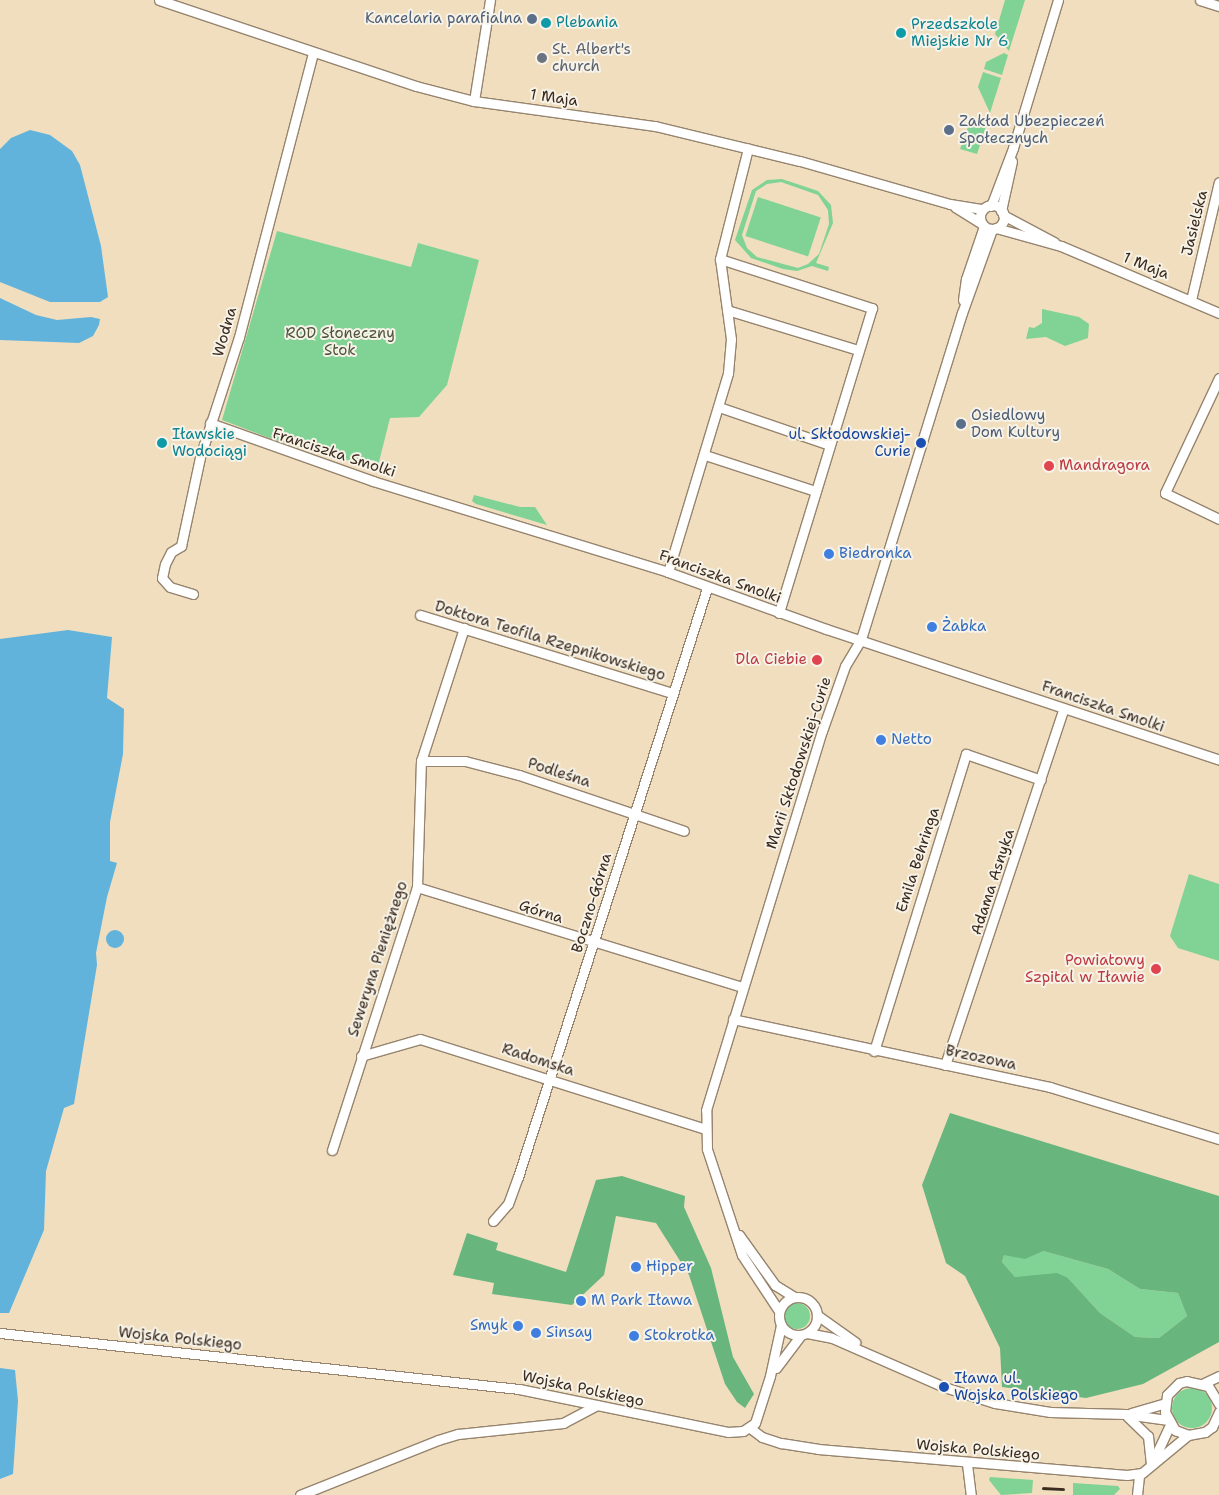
<!DOCTYPE html>
<html>
<head>
<meta charset="utf-8">
<style>
	body { margin:0 }
	#map { position:relative; width:1219px; height:1495px; overflow:hidden; background:#f0debf; font-family:"Shantell Sans",sans-serif }
	div>[style] { position:absolute }
	.green>* { inset:0; background:#80d395; transform-origin:0 0 }
	.round { border-radius:50% }
	.forest>* { inset:0; background:#68b57e }
	.water>* { inset:0; background:#61b3dc }
	.roads { filter:drop-shadow(1px 0 #96846e) drop-shadow(-1px 0 #96846e) drop-shadow(0 1px #96846e) drop-shadow(0 -1px #96846e) }
	.minor>* { height:9px; margin:-4.5px; padding:0 4.5px; transform-origin:4.5px; border-radius:4.5px; background:#fff }
	.minor>.ring { margin:-4.5px; padding:0; box-sizing:content-box; background:none; border:9px solid #fff; border-radius:50% }
	.rail>* { height:3px; margin:-1.5px; padding:0 1.5px; transform-origin:1.5px; border-radius:1.5px; background:#3b2a1e }
	.dots>* { width:14px; height:14px; translate:-50% -50%; box-sizing:border-box; border:2px solid #f7f3e8; border-radius:50% }
	span { translate:-50% -50%; white-space:nowrap; text-align:center; line-height:1.15; -webkit-text-stroke:4px #f7f3e8; paint-order:stroke }
	.service-label { font-size:15px; color:#4e5e75 }
	.right { translate:-100% -50%; text-align:right }
	.left { translate:0 -50%; text-align:left }
	.culture-label { font-size:15px; color:#0d838f }
	.worship-label { font-size:15px; color:#5b616d }
	.street-label { font-size:15px; color:#3b2a1e }
	.park-label { font-size:15px; color:#4c543c }
	.transit-label { font-size:15px; color:#164399 }
	.health-label { font-size:15px; color:#be3a42 }
	.shop-label { font-size:15px; color:#366cbe }
</style>
</head>
<body>
<div id="map">
	<div class="green">
		<i style="clip-path:polygon(1005px 0,1025px 0,1009px 51px,995px 34px)"></i>
		<i style="clip-path:polygon(1004px 53px,1008px 55px,1002px 75px,984px 69px,986px 62px)"></i>
		<i style="clip-path:polygon(983px 72px,1001px 78px,990px 113px,978px 87px)"></i>
		<i style="clip-path:polygon(986px 116px,989px 117px,977px 154px,960px 149px,968px 127px)"></i>
		<i style="clip-path:polygon(evenodd,782px 179px,818px 191px,831px 205px,833px 223px,816px 263px,829px 267px,828px 271px,812px 266px,797px 271px,783px 269px,751px 258px,735px 240px,752px 190px,767px 180px,782px 179px,781px 182px,818px 195px,828px 210px,829px 224px,819px 254px,808px 264px,798px 268px,757px 257px,747px 248px,742px 235px,756px 191px,767px 184px,781px 182px)"></i>
		<i style="left:758px;top:197px;width:66px;height:41px;rotate:18deg"></i>
		<i style="clip-path:polygon(277px 231px,411px 267px,418px 243px,479px 260px,447px 385px,419px 417px,390px 418px,378px 466px,337px 458px,272px 439px,222px 420px)"></i>
		<i style="clip-path:polygon(1042px 309px,1079px 317px,1089px 324px,1088px 338px,1065px 346px,1046px 337px,1026px 339px,1029px 327px,1034px 328px,1042px 323px)"></i>
		<i style="clip-path:polygon(474px 495px,520px 507px,535px 507px,547px 525px,476px 504px,472px 501px)"></i>
		<i style="clip-path:polygon(1189px 874px,1219px 884px,1219px 961px,1178px 948px,1170px 936px)"></i>
		<i style="clip-path:polygon(1043px 1251px,1108px 1269px,1140px 1289px,1178px 1293px,1187px 1316px,1159px 1338px,1135px 1337px,1100px 1313px,1068px 1278px,1015px 1277px,1002px 1262px,1004px 1255px)"></i>
		<i class="round" style="left:784px;top:1303px;width:26px;height:26px"></i>
		<i class="round" style="left:1172px;top:1388px;width:40px;height:40px"></i>
		<i style="clip-path:polygon(990px 1477px,1033px 1480px,1032px 1493px,1001px 1495px,989px 1480px)"></i>
		<i style="clip-path:polygon(1073px 1483px,1118px 1486px,1120px 1489px,1114px 1495px,1073px 1495px)"></i>
	</div>
	<div class="forest">
		<i style="clip-path:polygon(evenodd,950px 1113px,1219px 1196px,1219px 1342px,1143px 1384px,1086px 1398px,1002px 1387px,1000px 1348px,965px 1276px,946px 1263px,922px 1185px,950px 1113px,1043px 1251px,1108px 1269px,1140px 1289px,1178px 1293px,1187px 1316px,1159px 1338px,1135px 1337px,1100px 1313px,1068px 1278px,1057px 1273px,1015px 1277px,1002px 1262px,1004px 1255px,1025px 1259px,1043px 1251px)"></i>
		<i style="clip-path:polygon(622px 1176px,685px 1196px,684px 1207px,711px 1268px,733px 1357px,754px 1394px,745px 1408px,737px 1402px,725px 1384px,689px 1275px,656px 1223px,616px 1216px,604px 1275px,572px 1305px,492px 1294px,494px 1283px,453px 1275px,467px 1233px,498px 1243px,496px 1250px,566px 1272px,596px 1180px)"></i>
	</div>
	<div class="water">
		<i style="clip-path:polygon(30px 130px,50px 135px,72px 151px,80px 165px,101px 246px,108px 297px,100px 302px,50px 302px,0 282px,0 149px,11px 138px)"></i>
		<i style="clip-path:polygon(0 298px,36px 315px,57px 320px,91px 317px,100px 319px,99px 325px,93px 336px,79px 343px,0 340px)"></i>
		<i style="clip-path:polygon(68px 630px,112px 637px,107px 698px,124px 709px,123px 754px,110px 822px,110px 861px,117px 863px,107px 897px,96px 953px,97px 965px,74px 1104px,64px 1108px,46px 1171px,44px 1230px,9px 1313px,0 1313px,0 639px)"></i>
		<i class="round" style="left:106px;top:930px;width:18px;height:18px"></i>
		<i style="clip-path:polygon(0 1368px,15px 1370px,18px 1401px,13px 1474px,0 1479px)"></i>
	</div>
	<div class="roads">
		<div class="minor">
			<i style="left:159px;top:0;width:271px;rotate:18.5deg"></i>
			<i style="left:416px;top:86px;width:60px;rotate:14.5deg"></i>
			<i style="left:474px;top:101px;width:183px;rotate:7.9deg"></i>
			<i style="left:655px;top:126px;width:149px;rotate:13.6deg"></i>
			<i style="left:800px;top:161px;width:156px;rotate:16deg"></i>
			<i style="left:950px;top:204px;width:33px;rotate:9deg"></i>
			<i style="left:1200px;top:0;width:20px;rotate:18deg"></i>
			<i style="left:474px;top:101px;width:102px;rotate:-81deg"></i>
			<i class="ring" style="left:980px;top:205px;width:15px;height:15px"></i>
			<i style="left:991px;top:206px;width:62px;rotate:-69.2deg"></i>
			<i style="left:1013px;top:148px;width:155px;rotate:-73.1deg"></i>
			<i style="left:955px;top:207px;width:31px;rotate:32deg"></i>
			<i style="left:1001px;top:211px;width:51px;rotate:-77.6deg"></i>
			<i style="left:1003px;top:215px;width:58px;rotate:27.9deg"></i>
			<i style="left:996px;top:228px;width:67px;rotate:15.5deg"></i>
			<i style="left:1061px;top:246px;width:172px;rotate:23deg"></i>
			<i style="left:720px;top:259px;width:160px;rotate:17.9deg"></i>
			<i style="left:872px;top:308px;width:319px;rotate:107deg"></i>
			<i style="left:963px;top:300px;width:21px;rotate:-82deg"></i>
			<i style="left:966px;top:279px;width:56px;rotate:-71.2deg"></i>
			<i style="left:1191px;top:300px;width:121px;rotate:-76.7deg"></i>
			<i style="left:727px;top:310px;width:137px;rotate:17deg"></i>
			<i style="left:1219px;top:378px;width:127px;rotate:115.2deg"></i>
			<i style="left:1165px;top:493px;width:60px;rotate:25.7deg"></i>
			<i style="left:719px;top:407px;width:117px;rotate:18.9deg"></i>
			<i style="left:210px;top:423px;width:173px;rotate:19.6deg"></i>
			<i style="left:373px;top:481px;width:309px;rotate:17.1deg"></i>
			<i style="left:668px;top:572px;width:168px;rotate:19.8deg"></i>
			<i style="left:826px;top:629px;width:414px;rotate:18.4deg"></i>
			<i style="left:705px;top:455px;width:116px;rotate:18.1deg"></i>
			<i style="left:668px;top:572px;width:208px;rotate:-73.2deg"></i>
			<i style="left:728px;top:373px;width:34px;rotate:-85deg"></i>
			<i style="left:731px;top:339px;width:81px;rotate:-97.8deg"></i>
			<i style="left:720px;top:259px;width:114px;rotate:-75.8deg"></i>
			<i style="left:193px;top:594px;width:24px;rotate:-163deg"></i>
			<i style="left:170px;top:587px;width:12px;rotate:-132deg"></i>
			<i style="left:162px;top:578px;width:14px;rotate:-78deg"></i>
			<i style="left:165px;top:564px;width:13px;rotate:-63deg"></i>
			<i style="left:171px;top:552px;width:12px;rotate:-31deg"></i>
			<i style="left:181px;top:546px;width:91px;rotate:-77.9deg"></i>
			<i style="left:200px;top:457px;width:126px;rotate:-72deg"></i>
			<i style="left:239px;top:337px;width:294px;rotate:-75.4deg"></i>
			<i style="left:420px;top:615px;width:264px;rotate:17.2deg"></i>
			<i style="left:421px;top:761px;width:44px"></i>
			<i style="left:465px;top:761px;width:56px;rotate:14.5deg"></i>
			<i style="left:519px;top:775px;width:174px;rotate:18.7deg"></i>
			<i style="left:417px;top:887px;width:340px;rotate:17.1deg"></i>
			<i style="left:733px;top:1019px;width:324px;rotate:12.1deg"></i>
			<i style="left:1050px;top:1087px;width:177px;rotate:17.1deg"></i>
			<i style="left:874px;top:1051px;width:311px;rotate:-72.8deg"></i>
			<i style="left:966px;top:754px;width:79px;rotate:19.1deg"></i>
			<i style="left:361px;top:1056px;width:61px;rotate:-16.1deg"></i>
			<i style="left:420px;top:1039px;width:299px;rotate:17.5deg"></i>
			<i style="left:945px;top:1065px;width:376px;rotate:-71.6deg"></i>
			<i style="left:332px;top:1150px;width:276px;rotate:-72.1deg"></i>
			<i style="left:417px;top:887px;width:126px;rotate:-88.2deg"></i>
			<i style="left:421px;top:761px;width:140px;rotate:-72.1deg"></i>
			<i style="left:493px;top:1221px;width:23px;rotate:-49deg"></i>
			<i style="left:508px;top:1204px;width:29px;rotate:-70deg"></i>
			<i style="left:518px;top:1177px;width:619px;rotate:-72.21deg"></i>
			<i style="left:739px;top:1235px;width:62px;rotate:54.2deg"></i>
			<i style="left:775px;top:1285px;width:22px;rotate:32deg"></i>
			<i class="ring" style="left:779px;top:1297px;width:29px;height:29px"></i>
			<i style="left:779px;top:1311px;width:67px;rotate:-123.5deg"></i>
			<i style="left:742px;top:1255px;width:112px;rotate:-108.3deg"></i>
			<i style="left:707px;top:1149px;width:39px;rotate:-91deg"></i>
			<i style="left:706px;top:1110px;width:396px;rotate:-73deg"></i>
			<i style="left:822px;top:731px;width:69px;rotate:-70.5deg"></i>
			<i style="left:845px;top:666px;width:31px;rotate:-59deg"></i>
			<i style="left:861px;top:639px;width:341px;rotate:-72.8deg"></i>
			<i style="left:962px;top:313px;width:89px;rotate:-70.3deg"></i>
			<i style="left:817px;top:1315px;width:47px;rotate:35.4deg"></i>
			<i style="left:0;top:1333px;width:522px;rotate:6.16deg"></i>
			<i style="left:519px;top:1389px;width:213px;rotate:11.6deg"></i>
			<i style="left:728px;top:1432px;width:15px;rotate:-4deg"></i>
			<i style="left:743px;top:1431px;width:14px;rotate:-34deg"></i>
			<i style="left:755px;top:1423px;width:49px;rotate:-72.3deg"></i>
			<i style="left:770px;top:1376px;width:52px;rotate:-77.8deg"></i>
			<i style="left:807px;top:1333px;width:25px;rotate:11deg"></i>
			<i style="left:832px;top:1338px;width:122px;rotate:23.6deg"></i>
			<i style="left:944px;top:1387px;width:53px;rotate:17.4deg"></i>
			<i style="left:995px;top:1403px;width:56px;rotate:9.3deg"></i>
			<i style="left:1050px;top:1412px;width:75px;rotate:1.5deg"></i>
			<i style="left:1125px;top:1414px;width:42px;rotate:8.1deg"></i>
			<i style="left:776px;top:1368px;width:41px;rotate:-52.9deg"></i>
			<i style="left:1204px;top:1383px;width:17px;rotate:-25deg"></i>
			<i style="left:1219px;top:1404px;width:21px;rotate:-121deg"></i>
			<i style="left:1208px;top:1386px;width:22px;rotate:-167deg"></i>
			<i style="left:1187px;top:1381px;width:8px;rotate:166deg"></i>
			<i style="left:1179px;top:1383px;width:17px;rotate:135deg"></i>
			<i style="left:1167px;top:1395px;width:17px;rotate:97deg"></i>
			<i style="left:1165px;top:1412px;width:21px;rotate:61deg"></i>
			<i style="left:1175px;top:1430px;width:14px;rotate:21deg"></i>
			<i style="left:1188px;top:1435px;width:17px;rotate:-10deg"></i>
			<i style="left:1205px;top:1432px;width:9px;rotate:-36deg"></i>
			<i style="left:1212px;top:1427px;width:17px;rotate:-65deg"></i>
			<i style="left:1131px;top:1413px;width:35px;rotate:-16deg"></i>
			<i style="left:1127px;top:1416px;width:29px;rotate:44deg"></i>
			<i style="left:1148px;top:1436px;width:28px;rotate:84deg"></i>
			<i style="left:750px;top:1428px;width:15px;rotate:37deg"></i>
			<i style="left:762px;top:1437px;width:20px;rotate:18deg"></i>
			<i style="left:781px;top:1443px;width:37px;rotate:9deg"></i>
			<i style="left:818px;top:1449px;width:310px;rotate:4.8deg"></i>
			<i style="left:1127px;top:1475px;width:15px;rotate:-8deg"></i>
			<i style="left:1142px;top:1473px;width:60px;rotate:-39.6deg"></i>
			<i style="left:1154px;top:1459px;width:38px;rotate:-65deg"></i>
			<i style="left:967px;top:1464px;width:31px;rotate:83deg"></i>
			<i style="left:300px;top:1495px;width:149px;rotate:-21.7deg"></i>
			<i style="left:438px;top:1440px;width:21px;rotate:-17deg"></i>
			<i style="left:458px;top:1434px;width:106px;rotate:-6deg"></i>
			<i style="left:563px;top:1423px;width:38px;rotate:-28deg"></i>
			<i style="left:1137px;top:1495px;width:20px;rotate:-84deg"></i>
		</div>
	</div>
	<div class="rail">
		<i style="left:1043px;top:1488px;width:20px;rotate:3deg"></i>
	</div>
	<div class="dots">
		<i style="left:532px;top:19px;background:#5c6f8a"></i>
		<i style="left:546px;top:23px;background:#0f9aa8"></i>
		<i style="left:901px;top:33px;background:#0f9aa8"></i>
		<i style="left:542px;top:58px;background:#6b7280"></i>
		<i style="left:949px;top:130px;background:#5c6f8a"></i>
		<i style="left:961px;top:424px;background:#5c6f8a"></i>
		<i style="left:162px;top:443px;background:#0f9aa8"></i>
		<i style="left:921px;top:443px;background:#1a4fb4"></i>
		<i style="left:1049px;top:466px;background:#e0444e"></i>
		<i style="left:829px;top:554px;background:#3f7fe0"></i>
		<i style="left:932px;top:627px;background:#3f7fe0"></i>
		<i style="left:817px;top:660px;background:#e0444e"></i>
		<i style="left:881px;top:740px;background:#3f7fe0"></i>
		<i style="left:1156px;top:969px;background:#e0444e"></i>
		<i style="left:636px;top:1267px;background:#3f7fe0"></i>
		<i style="left:581px;top:1301px;background:#3f7fe0"></i>
		<i style="left:518px;top:1326px;background:#3f7fe0"></i>
		<i style="left:536px;top:1333px;background:#3f7fe0"></i>
		<i style="left:634px;top:1336px;background:#3f7fe0"></i>
		<i style="left:944px;top:1387px;background:#1a4fb4"></i>
	</div>
	<div class="service-label">
		<span class="right" style="left:522px;top:19px">Kancelaria parafialna</span>
		<span class="left" style="left:959px;top:130px">Zakład Ubezpieczeń<br>Społecznych</span>
		<span class="left" style="left:971px;top:424px">Osiedlowy<br>Dom Kultury</span>
	</div>
	<div class="culture-label">
		<span class="left" style="left:556px;top:23px">Plebania</span>
		<span class="left" style="left:911px;top:33px">Przedszkole<br>Miejskie Nr 6</span>
		<span class="left" style="left:172px;top:443px">Iławskie<br>Wodociągi</span>
	</div>
	<div class="worship-label">
		<span class="left" style="left:552px;top:58px">St. Albert's<br>church</span>
	</div>
	<div class="street-label">
		<span style="left:554px;top:98px;rotate:8deg">1 Maja</span>
		<span style="left:1195px;top:223px;rotate:-76deg">Jasielska</span>
		<span style="left:1146px;top:266px;rotate:22deg">1 Maja</span>
		<span style="left:225px;top:332px;rotate:-74deg">Wodna</span>
		<span style="left:334px;top:453px;rotate:18deg">Franciszka Smolki</span>
		<span style="left:720px;top:577px;rotate:20deg">Franciszka Smolki</span>
		<span style="left:550px;top:641px;rotate:17deg">Doktora Teofila Rzepnikowskiego</span>
		<span style="left:1103px;top:707px;rotate:19deg">Franciszka Smolki</span>
		<span style="left:799px;top:763px;rotate:-72deg">Marii Skłodowskiej-Curie</span>
		<span style="left:559px;top:773px;rotate:18deg">Podleśna</span>
		<span style="left:918px;top:860px;rotate:-72deg">Emila Behringa</span>
		<span style="left:993px;top:882px;rotate:-72deg">Adama Asnyka</span>
		<span style="left:592px;top:903px;rotate:-73deg">Boczno-Górna</span>
		<span style="left:541px;top:912px;rotate:18deg">Górna</span>
		<span style="left:378px;top:959px;rotate:-72deg">Seweryna Pieniężnego</span>
		<span style="left:981px;top:1058px;rotate:12deg">Brzozowa</span>
		<span style="left:538px;top:1060px;rotate:18deg">Radomska</span>
		<span style="left:180px;top:1339px;rotate:6deg">Wojska Polskiego</span>
		<span style="left:583px;top:1389px;rotate:12deg">Wojska Polskiego</span>
		<span style="left:978px;top:1450px;rotate:5deg">Wojska Polskiego</span>
	</div>
	<div class="park-label">
		<span style="left:340px;top:342px">ROD Słoneczny<br>Stok</span>
	</div>
	<div class="transit-label">
		<span class="right" style="left:911px;top:443px">ul. Skłodowskiej-<br>Curie</span>
		<span class="left" style="left:954px;top:1387px">Iława ul.<br>Wojska Polskiego</span>
	</div>
	<div class="health-label">
		<span class="left" style="left:1059px;top:466px">Mandragora</span>
		<span class="right" style="left:807px;top:660px">Dla Ciebie</span>
		<span class="right" style="left:1145px;top:969px">Powiatowy<br>Szpital w Iławie</span>
	</div>
	<div class="shop-label">
		<span class="left" style="left:839px;top:554px">Biedronka</span>
		<span class="left" style="left:942px;top:627px">Żabka</span>
		<span class="left" style="left:891px;top:740px">Netto</span>
		<span class="left" style="left:646px;top:1267px">Hipper</span>
		<span class="left" style="left:591px;top:1301px">M Park Iława</span>
		<span class="right" style="left:508px;top:1326px">Smyk</span>
		<span class="left" style="left:546px;top:1333px">Sinsay</span>
		<span class="left" style="left:644px;top:1336px">Stokrotka</span>
	</div>
</div>
</body>
</html>
